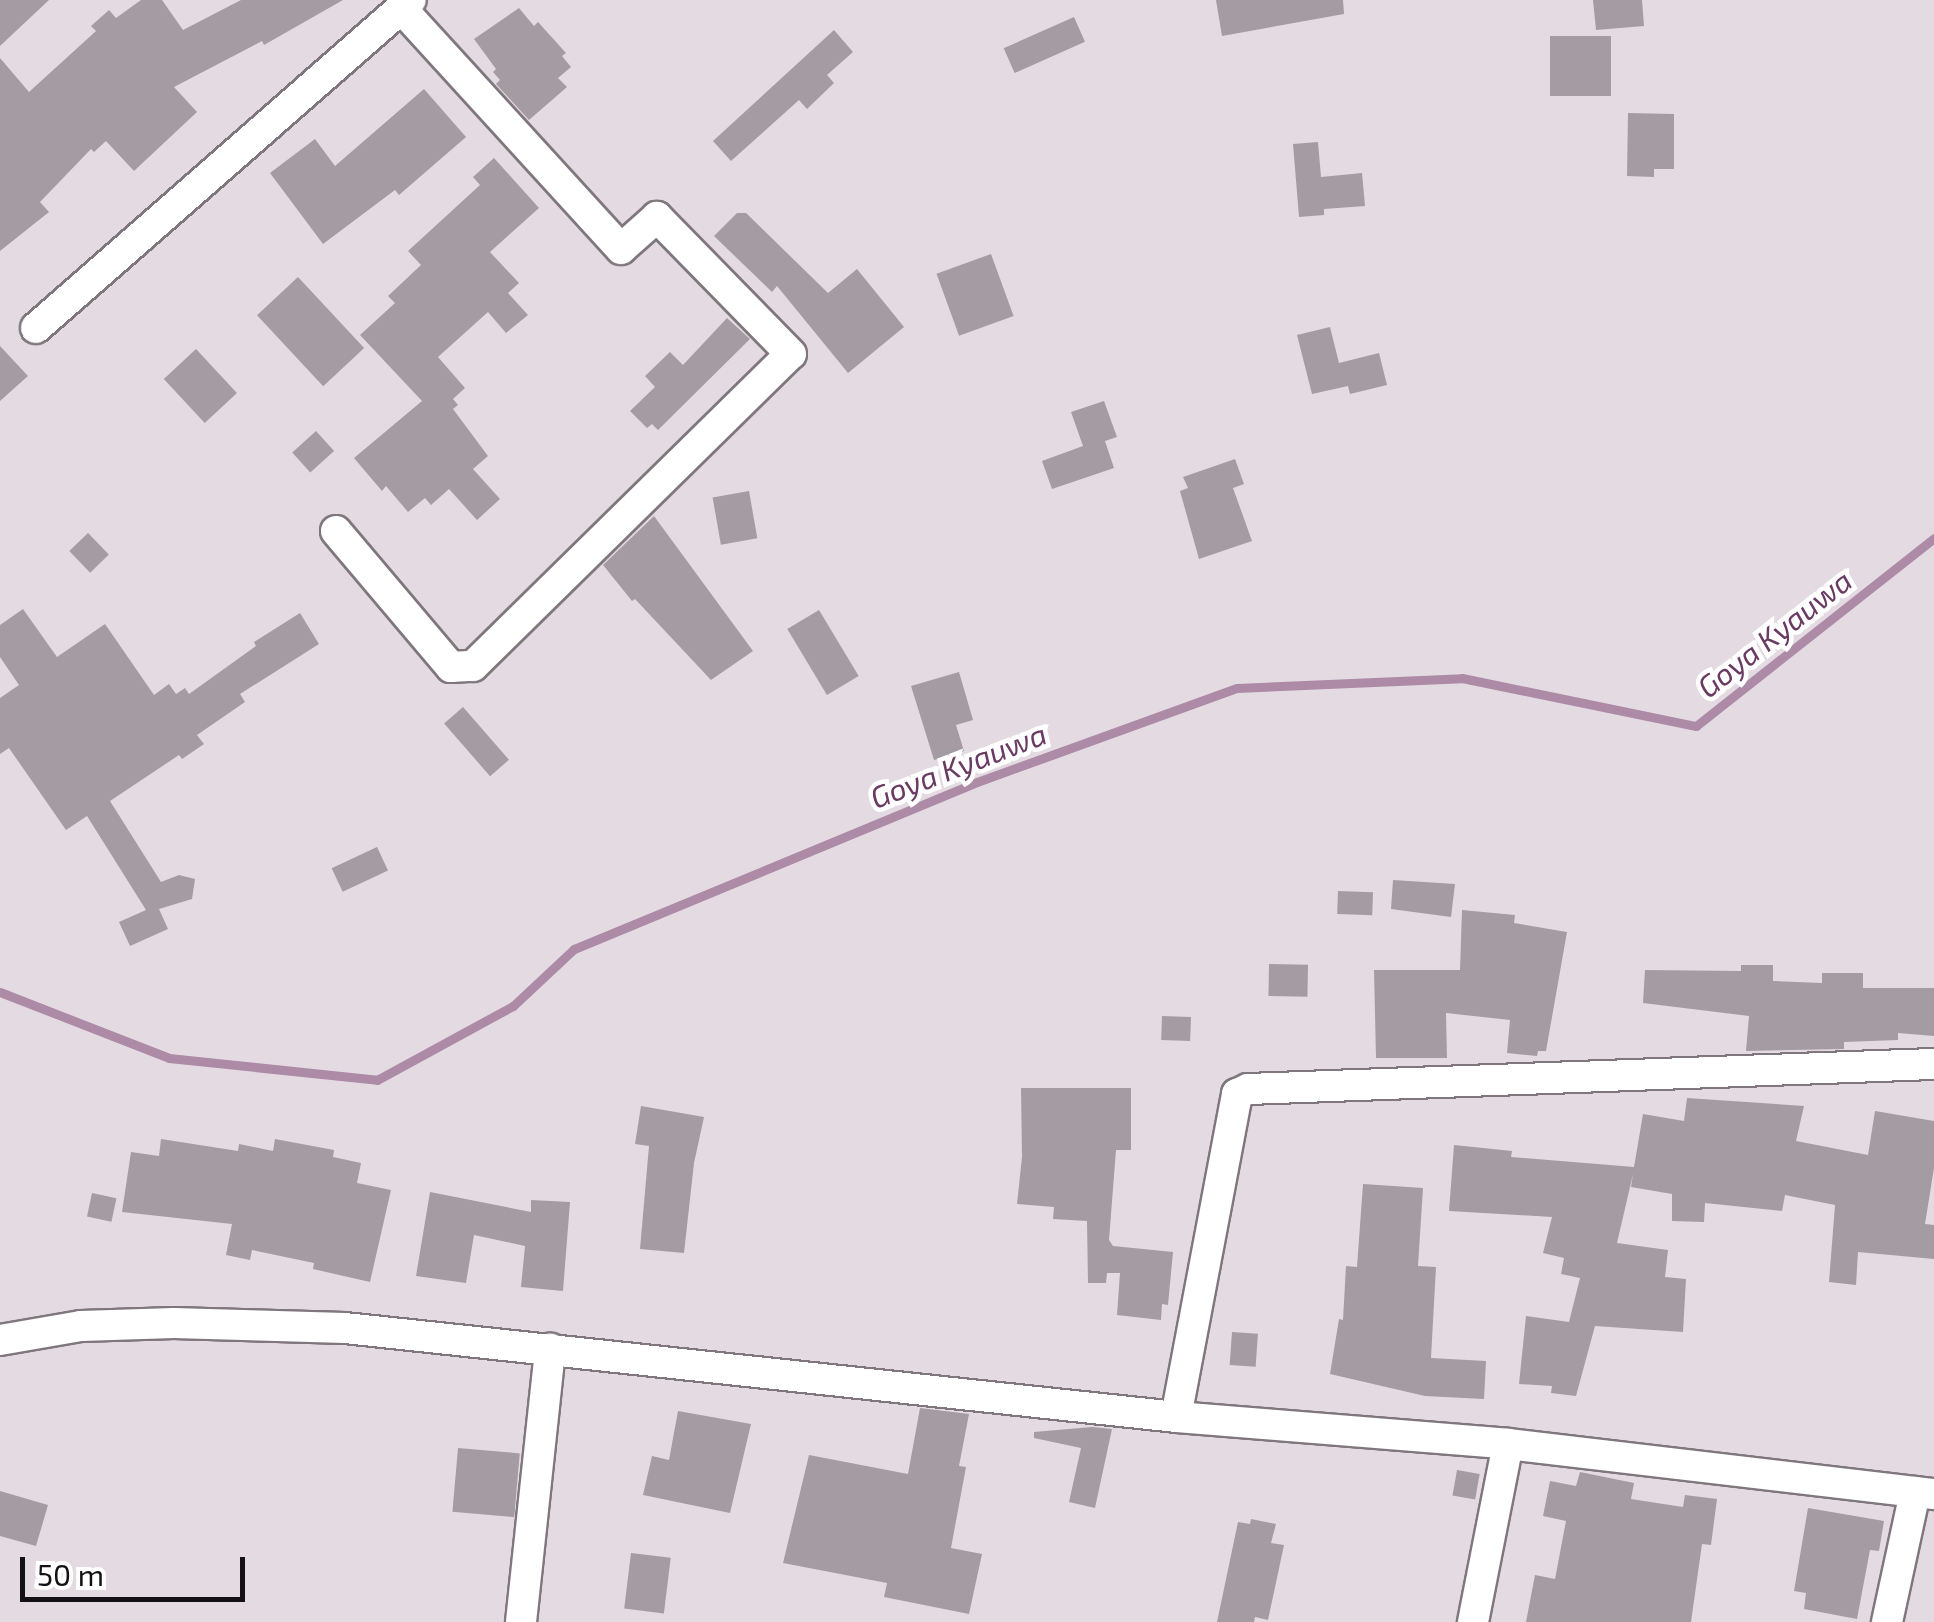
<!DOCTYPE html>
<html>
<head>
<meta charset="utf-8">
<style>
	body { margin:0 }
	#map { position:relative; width:1934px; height:1622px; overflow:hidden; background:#e4dbe2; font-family:"Exo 2",sans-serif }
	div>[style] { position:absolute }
	.stream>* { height:9px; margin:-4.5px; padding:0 4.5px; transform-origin:4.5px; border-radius:4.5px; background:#ad8ba7 }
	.building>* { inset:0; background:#a49ca2; transform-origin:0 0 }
	.roads { filter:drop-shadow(2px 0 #7f777d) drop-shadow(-2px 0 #7f777d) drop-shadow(0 2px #7f777d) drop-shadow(0 -2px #7f777d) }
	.minor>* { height:30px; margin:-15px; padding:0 15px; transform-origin:15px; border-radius:15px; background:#fff }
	span { translate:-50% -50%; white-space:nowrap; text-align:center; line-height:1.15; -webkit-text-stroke:9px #fff; paint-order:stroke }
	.water-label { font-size:30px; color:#693a62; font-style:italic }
	.scale { position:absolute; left:20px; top:1557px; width:225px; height:45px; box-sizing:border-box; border:5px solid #131113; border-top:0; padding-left:12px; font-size:30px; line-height:35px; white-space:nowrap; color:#131113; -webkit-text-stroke:8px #fff; paint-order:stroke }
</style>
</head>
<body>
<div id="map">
	<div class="stream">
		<i style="left:0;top:992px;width:181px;rotate:21.3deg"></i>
		<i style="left:169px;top:1058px;width:209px;rotate:6deg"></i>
		<i style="left:377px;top:1080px;width:155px;rotate:-28.6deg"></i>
		<i style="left:513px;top:1006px;width:83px;rotate:-43.1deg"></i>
		<i style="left:574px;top:949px;width:436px;rotate:-22.5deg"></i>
		<i style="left:977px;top:782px;width:276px;rotate:-19.9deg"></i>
		<i style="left:1237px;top:688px;width:225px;rotate:-2.5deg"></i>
		<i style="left:1462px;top:678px;width:239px;rotate:11.6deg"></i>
		<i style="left:1696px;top:726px;width:303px;rotate:-38.3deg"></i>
	</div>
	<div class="building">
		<i style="clip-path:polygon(0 0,49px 0,0 46px)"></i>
		<i style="clip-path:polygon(141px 0,162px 0,183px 30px,241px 0,343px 0,264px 45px,262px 41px,174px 87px,197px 112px,134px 171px,106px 141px,94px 152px,91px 149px,40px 202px,49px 212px,0 251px,0 58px,29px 92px,96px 31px,91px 26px,109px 10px,116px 18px)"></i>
		<i style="clip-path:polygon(1216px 0,1343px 0,1344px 14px,1222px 36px)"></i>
		<i style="clip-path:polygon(1593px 0,1642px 0,1644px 26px,1596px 30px)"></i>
		<i style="clip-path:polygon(519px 8px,534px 26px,538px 22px,566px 53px,562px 56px,571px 67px,558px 78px,567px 87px,529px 120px,496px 84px,500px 80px,493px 72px,496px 69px,474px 39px)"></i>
		<i style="left:1074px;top:17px;width:27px;height:77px;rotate:66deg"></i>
		<i style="clip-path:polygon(834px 30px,853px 52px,827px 75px,834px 83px,807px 109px,799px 100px,731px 161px,713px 141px)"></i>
		<i style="left:1550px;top:36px;width:61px;height:60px"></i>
		<i style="clip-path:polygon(424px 89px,466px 137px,399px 195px,395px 190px,323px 244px,270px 173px,315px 139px,335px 166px)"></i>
		<i style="clip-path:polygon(1628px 113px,1674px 114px,1674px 169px,1654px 169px,1654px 177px,1627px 176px)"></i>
		<i style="clip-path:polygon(1318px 142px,1321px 177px,1362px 173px,1365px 206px,1324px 209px,1324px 215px,1299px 217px,1293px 144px)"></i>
		<i style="clip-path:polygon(494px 158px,539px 208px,490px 252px,519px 283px,508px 293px,528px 315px,506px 333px,488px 312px,438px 357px,465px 388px,453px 399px,458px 405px,453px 409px,488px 456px,473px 469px,500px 499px,477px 520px,449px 489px,431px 505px,425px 498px,408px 512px,386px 486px,382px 491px,354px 458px,422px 401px,360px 335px,395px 303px,388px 296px,421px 265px,408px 251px,480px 185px,473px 177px)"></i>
		<i style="clip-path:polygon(737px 213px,746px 213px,828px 293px,857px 269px,904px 327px,848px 373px,777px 286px,772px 292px,714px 236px)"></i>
		<i style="left:991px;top:254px;width:66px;height:58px;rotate:70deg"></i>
		<i style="left:298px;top:277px;width:97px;height:56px;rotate:47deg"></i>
		<i style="clip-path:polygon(727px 318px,750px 339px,658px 430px,652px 424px,647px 428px,630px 411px,655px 387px,645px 376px,670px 352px,683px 365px)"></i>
		<i style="clip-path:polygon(1330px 327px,1339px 363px,1379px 353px,1387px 385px,1350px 394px,1348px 386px,1312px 394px,1297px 335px)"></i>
		<i style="clip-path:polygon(0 346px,28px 376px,0 401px)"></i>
		<i style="left:196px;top:349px;width:60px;height:44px;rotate:47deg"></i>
		<i style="clip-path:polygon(1104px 401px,1117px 437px,1105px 441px,1114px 468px,1052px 489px,1042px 461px,1083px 446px,1071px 412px)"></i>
		<i style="left:316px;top:431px;width:27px;height:32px;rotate:48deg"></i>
		<i style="clip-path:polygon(1235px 459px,1244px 484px,1233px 488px,1252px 541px,1199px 559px,1180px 491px,1188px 488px,1183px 477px)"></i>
		<i style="left:749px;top:491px;width:48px;height:37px;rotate:80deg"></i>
		<i style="clip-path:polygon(654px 516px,753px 651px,711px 680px,635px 599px,632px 601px,603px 565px)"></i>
		<i style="left:88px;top:533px;width:30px;height:26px;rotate:46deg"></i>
		<i style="clip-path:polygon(23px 609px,57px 657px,105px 624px,154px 695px,169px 684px,176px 694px,185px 688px,189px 694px,256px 646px,254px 642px,300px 613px,319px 644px,240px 694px,245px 702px,197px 735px,204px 744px,182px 759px,179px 755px,110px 801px,161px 882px,179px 875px,195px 879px,192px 899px,159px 909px,168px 929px,130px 946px,119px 922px,146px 910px,87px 816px,66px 830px,9px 748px,0 754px,0 698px,19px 685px,0 657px,0 625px)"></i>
		<i style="left:819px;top:610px;width:77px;height:37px;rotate:59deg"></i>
		<i style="clip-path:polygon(959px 672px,973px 720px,956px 725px,964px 751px,934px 760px,911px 686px)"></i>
		<i style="left:463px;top:707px;width:70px;height:25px;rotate:49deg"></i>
		<i style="left:377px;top:847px;width:26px;height:50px;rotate:65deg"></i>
		<i style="clip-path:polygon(1393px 880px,1455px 884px,1451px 917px,1391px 909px)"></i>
		<i style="left:1338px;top:891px;width:35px;height:23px;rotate:2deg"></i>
		<i style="clip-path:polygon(1462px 910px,1515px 915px,1514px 923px,1567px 932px,1546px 1051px,1538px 1051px,1537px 1056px,1507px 1053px,1510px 1020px,1446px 1013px,1447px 1058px,1376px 1058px,1374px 970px,1460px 970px)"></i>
		<i style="left:1269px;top:964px;width:39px;height:32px;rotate:1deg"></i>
		<i style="clip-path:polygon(1741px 965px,1773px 965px,1773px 981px,1822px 983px,1822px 973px,1863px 973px,1863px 988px,1934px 988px,1934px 1036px,1898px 1033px,1898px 1040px,1844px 1042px,1844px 1049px,1746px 1051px,1749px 1016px,1643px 1003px,1645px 970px,1741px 971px)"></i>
		<i style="left:1162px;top:1016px;width:29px;height:24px;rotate:2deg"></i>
		<i style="clip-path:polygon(1021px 1088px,1131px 1088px,1131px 1150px,1116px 1150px,1109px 1240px,1113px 1246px,1173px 1252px,1168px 1305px,1162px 1304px,1161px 1320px,1117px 1315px,1120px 1273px,1107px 1273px,1106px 1283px,1088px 1283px,1087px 1221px,1053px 1219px,1054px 1207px,1017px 1204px,1022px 1157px)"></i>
		<i style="clip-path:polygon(1687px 1098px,1804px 1106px,1796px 1141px,1868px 1155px,1875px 1111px,1934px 1121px,1934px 1168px,1925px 1224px,1934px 1225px,1934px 1259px,1858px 1252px,1856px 1285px,1829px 1282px,1835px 1205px,1785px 1195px,1782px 1211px,1705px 1203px,1704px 1222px,1672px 1221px,1672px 1194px,1631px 1187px,1633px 1174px,1617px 1243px,1668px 1250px,1665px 1277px,1686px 1279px,1683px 1332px,1595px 1326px,1576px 1396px,1551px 1393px,1552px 1386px,1519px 1384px,1526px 1316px,1569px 1322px,1580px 1278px,1561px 1274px,1564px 1258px,1543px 1253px,1552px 1217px,1449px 1211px,1454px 1145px,1512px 1151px,1511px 1157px,1634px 1167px,1643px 1114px,1684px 1121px)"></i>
		<i style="clip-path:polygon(641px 1106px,704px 1117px,694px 1163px,684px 1253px,640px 1249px,649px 1146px,635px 1144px)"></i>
		<i style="clip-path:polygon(161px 1139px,238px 1151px,239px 1144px,273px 1151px,275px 1139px,334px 1150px,333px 1157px,361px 1163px,357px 1183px,391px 1190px,370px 1282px,313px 1269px,314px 1263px,252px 1250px,250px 1260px,226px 1255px,232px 1224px,122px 1212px,131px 1152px,159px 1156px)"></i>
		<i style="clip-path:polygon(1363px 1184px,1423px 1188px,1418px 1266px,1436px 1267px,1431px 1358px,1486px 1361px,1484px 1399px,1425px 1396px,1330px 1374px,1339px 1319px,1343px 1320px,1346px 1266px,1357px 1267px)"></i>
		<i style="clip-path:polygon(430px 1192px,531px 1212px,531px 1200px,570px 1202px,563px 1291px,521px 1287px,525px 1246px,474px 1235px,466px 1283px,416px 1276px)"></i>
		<i style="left:92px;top:1193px;width:25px;height:24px;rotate:12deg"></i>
		<i style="left:1232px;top:1332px;width:26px;height:33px;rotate:4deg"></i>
		<i style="clip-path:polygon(920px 1408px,969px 1414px,959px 1466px,966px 1467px,951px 1548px,982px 1554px,969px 1614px,884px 1597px,887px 1583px,783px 1563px,809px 1455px,908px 1474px)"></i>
		<i style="clip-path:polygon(678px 1411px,751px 1424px,730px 1513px,643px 1495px,652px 1456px,669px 1460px)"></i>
		<i style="clip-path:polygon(1092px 1427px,1112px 1429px,1095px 1508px,1069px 1502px,1081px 1448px,1034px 1438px,1034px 1432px)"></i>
		<i style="left:458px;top:1448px;width:62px;height:64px;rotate:5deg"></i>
		<i style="left:1457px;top:1470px;width:23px;height:26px;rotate:10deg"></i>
		<i style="clip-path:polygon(1580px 1472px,1634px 1483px,1631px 1499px,1683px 1507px,1685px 1495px,1717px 1499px,1711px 1545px,1702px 1544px,1691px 1622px,1526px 1622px,1535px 1575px,1555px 1579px,1566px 1521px,1543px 1516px,1550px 1481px,1576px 1486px)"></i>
		<i style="clip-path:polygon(0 1491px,48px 1505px,36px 1546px,0 1536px)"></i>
		<i style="clip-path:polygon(1808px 1508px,1884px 1521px,1879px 1551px,1870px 1550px,1857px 1619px,1804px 1609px,1806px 1593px,1794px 1591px)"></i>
		<i style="clip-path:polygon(1251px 1519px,1276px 1524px,1271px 1543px,1284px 1545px,1268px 1620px,1255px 1617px,1254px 1622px,1217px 1622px,1238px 1522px,1250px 1524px)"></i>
		<i style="left:631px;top:1553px;width:40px;height:56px;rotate:7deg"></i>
	</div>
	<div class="roads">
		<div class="minor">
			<i style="left:36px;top:328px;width:498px;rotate:-41.2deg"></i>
			<i style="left:336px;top:531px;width:178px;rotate:49.8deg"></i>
			<i style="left:451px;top:667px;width:22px;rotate:-3deg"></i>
			<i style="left:473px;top:666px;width:445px;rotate:-44.5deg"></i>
			<i style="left:791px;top:354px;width:192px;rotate:-134.4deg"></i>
			<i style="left:657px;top:217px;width:48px;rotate:138.4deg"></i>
			<i style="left:621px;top:249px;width:326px;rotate:-132.4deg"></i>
			<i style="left:0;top:1340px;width:82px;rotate:-9.8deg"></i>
			<i style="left:81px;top:1326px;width:93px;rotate:-1.8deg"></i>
			<i style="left:174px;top:1323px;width:171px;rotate:1.7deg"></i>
			<i style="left:345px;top:1328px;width:836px;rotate:6.11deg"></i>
			<i style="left:1176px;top:1417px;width:333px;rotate:4.6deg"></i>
			<i style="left:1508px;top:1444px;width:429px;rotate:6.7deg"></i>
			<i style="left:1176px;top:1417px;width:329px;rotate:-79.3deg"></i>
			<i style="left:1237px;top:1094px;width:12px;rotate:-24deg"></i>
			<i style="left:1248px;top:1089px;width:686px;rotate:-2.09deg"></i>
			<i style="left:521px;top:1622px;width:275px;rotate:-83.9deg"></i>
			<i style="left:1473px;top:1622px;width:181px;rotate:-78.9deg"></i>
			<i style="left:1887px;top:1622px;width:133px;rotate:-77.8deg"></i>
		</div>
	</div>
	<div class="water-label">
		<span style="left:1774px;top:633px;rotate:-38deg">Goya Kyauwa</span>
		<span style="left:958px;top:765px;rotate:-21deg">Goya Kyauwa</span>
	</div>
	<div class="scale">50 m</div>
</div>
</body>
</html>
